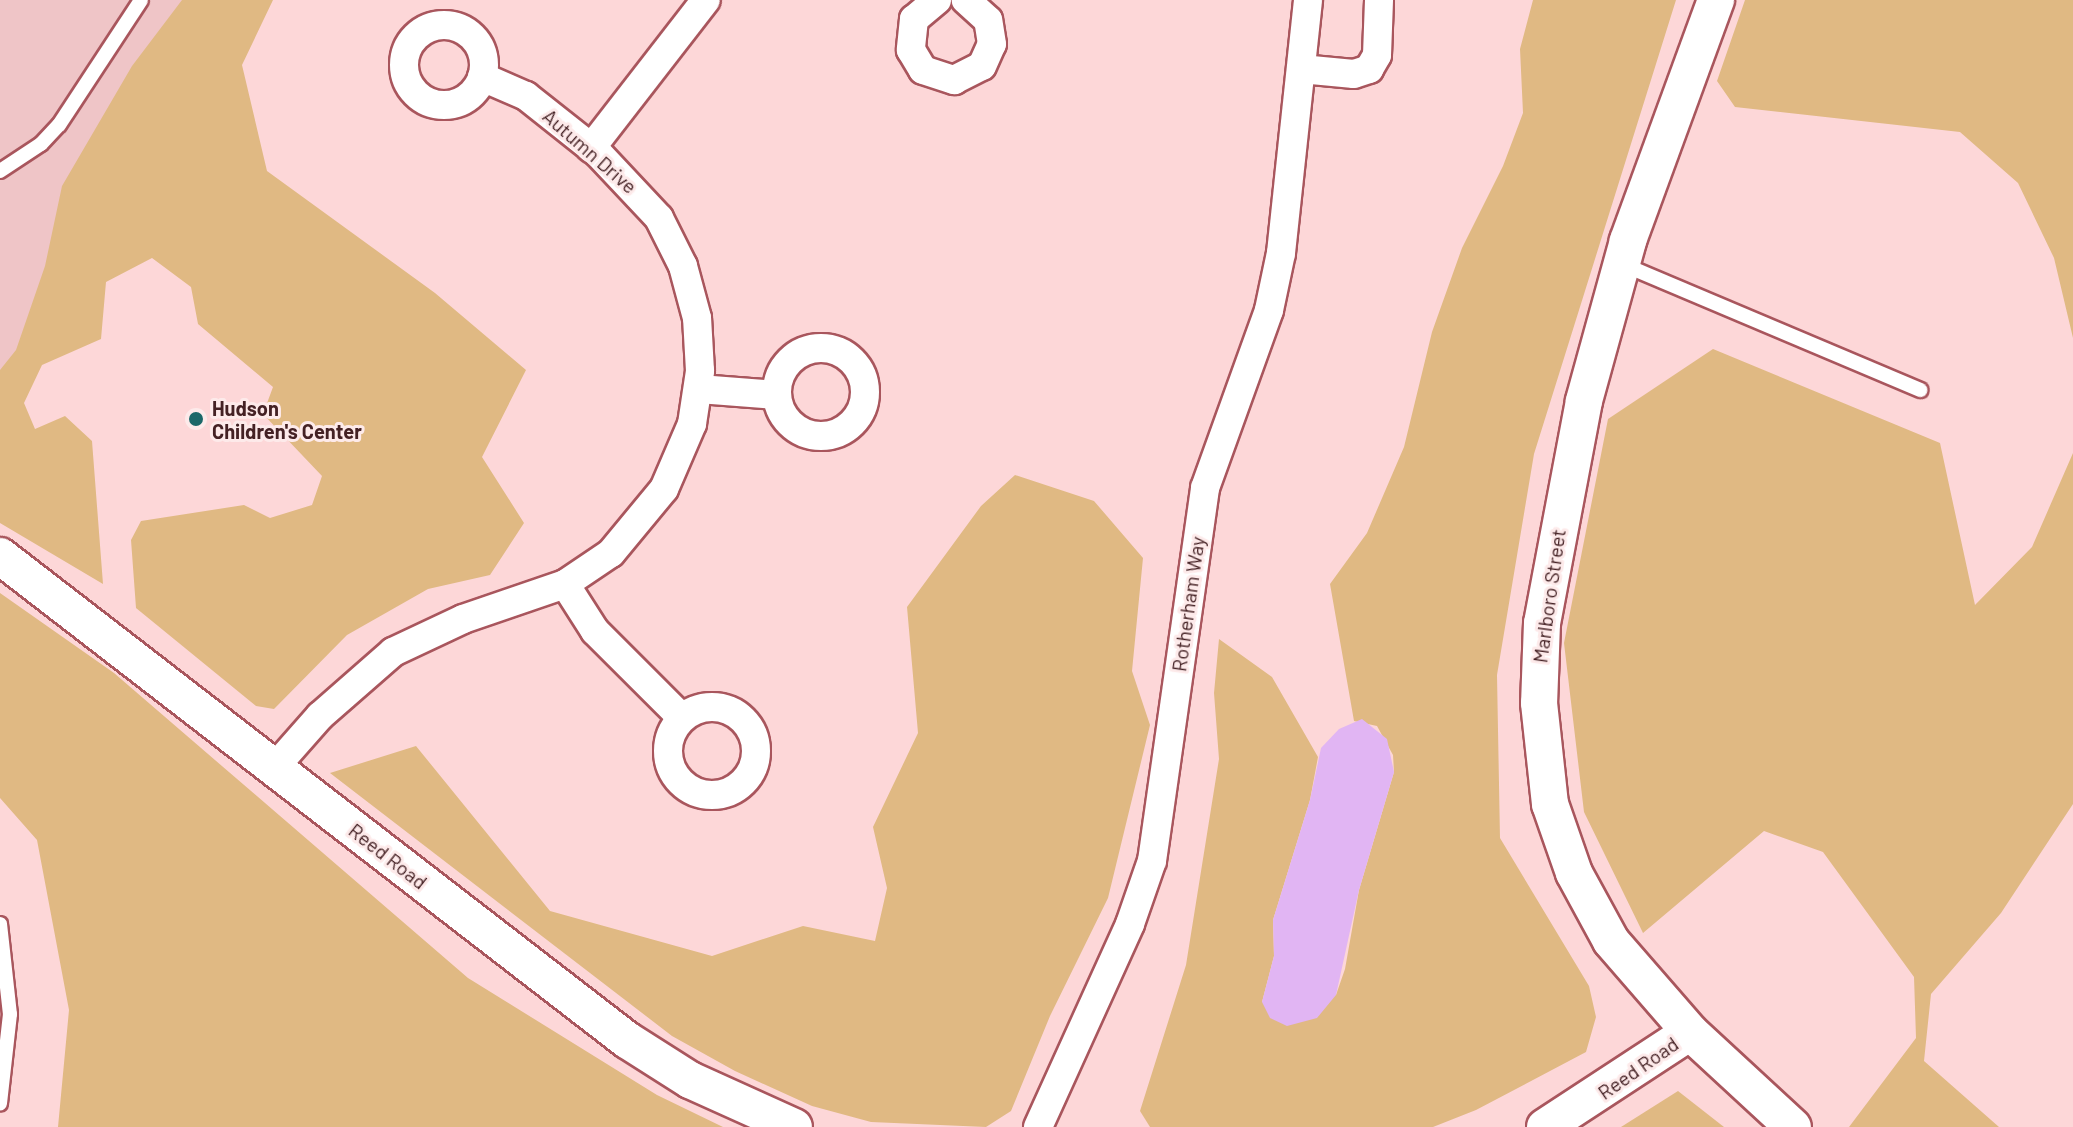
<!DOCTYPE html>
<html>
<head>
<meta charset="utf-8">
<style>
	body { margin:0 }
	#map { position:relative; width:2073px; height:1127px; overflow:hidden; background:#fdd7d8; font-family:Barlow,sans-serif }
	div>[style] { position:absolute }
	.built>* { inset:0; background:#efc5c7 }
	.green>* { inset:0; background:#e0b983 }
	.water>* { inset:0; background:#e1b5f3 }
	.roads { filter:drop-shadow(2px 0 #a9565d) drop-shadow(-2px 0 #a9565d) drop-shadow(0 2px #a9565d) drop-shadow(0 -2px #a9565d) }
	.service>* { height:14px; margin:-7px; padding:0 7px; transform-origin:7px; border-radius:7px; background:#fff }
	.minor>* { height:28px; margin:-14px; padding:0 14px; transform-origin:14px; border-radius:14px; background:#fff }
	.minor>.ring { margin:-14px; padding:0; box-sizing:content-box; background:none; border:28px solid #fff; border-radius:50% }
	.tertiary>* { height:36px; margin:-18px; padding:0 18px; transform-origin:18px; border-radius:18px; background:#fff }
	.dots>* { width:22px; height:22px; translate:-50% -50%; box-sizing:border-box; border:4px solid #fdeaea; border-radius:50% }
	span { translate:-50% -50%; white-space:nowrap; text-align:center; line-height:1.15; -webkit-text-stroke:6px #fdeaea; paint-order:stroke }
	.street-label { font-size:20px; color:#442124 }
	.poi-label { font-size:20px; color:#442124; font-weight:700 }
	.left { translate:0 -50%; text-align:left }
</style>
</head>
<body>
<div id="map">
	<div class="built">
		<i style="clip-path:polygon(0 0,227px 0,0 437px)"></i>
	</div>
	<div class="green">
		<i style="clip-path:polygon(182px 0,273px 0,242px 65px,267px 171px,435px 293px,526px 370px,482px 457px,524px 523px,490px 575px,428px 589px,347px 635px,274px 709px,256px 706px,136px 608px,131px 540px,141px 521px,244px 505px,270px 518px,312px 505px,322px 476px,263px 414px,273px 387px,198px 324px,191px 287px,152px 258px,106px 282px,101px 339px,42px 365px,24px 403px,35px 429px,65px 416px,92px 441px,103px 584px,0 523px,0 370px,16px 350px,45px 266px,62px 186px,132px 66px)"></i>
		<i style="clip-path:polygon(1533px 0,1676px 0,1534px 454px,1497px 675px,1500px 838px,1589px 986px,1596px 1017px,1586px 1052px,1476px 1110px,1433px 1127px,1150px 1127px,1140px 1111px,1186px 965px,1219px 759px,1214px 693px,1219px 639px,1272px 677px,1318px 757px,1310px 800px,1273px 920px,1274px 956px,1262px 1002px,1336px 995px,1345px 969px,1359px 890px,1394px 772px,1393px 755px,1377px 726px,1354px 721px,1330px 584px,1367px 533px,1404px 447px,1432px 332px,1462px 248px,1503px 166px,1523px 113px,1520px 49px)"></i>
		<i style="clip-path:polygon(1745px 0,2073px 0,2073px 338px,2054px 258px,2018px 183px,1960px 132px,1735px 107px,1717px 81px)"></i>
		<i style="clip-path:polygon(1713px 349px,1940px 443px,1975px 605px,2032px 547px,2073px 453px,2073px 804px,2001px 913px,1931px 994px,1924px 1061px,1999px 1127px,1849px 1127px,1916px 1038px,1914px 977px,1823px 852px,1764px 831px,1643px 933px,1584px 812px,1564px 643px,1608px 419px)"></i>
		<i style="clip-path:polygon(1015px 475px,1094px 501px,1143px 558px,1132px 671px,1150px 725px,1108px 898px,1050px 1016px,1011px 1111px,986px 1127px,871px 1122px,812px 1106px,735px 1071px,672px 1036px,330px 773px,416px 746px,550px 911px,712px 956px,803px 926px,875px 941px,887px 888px,873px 827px,918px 733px,907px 607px,981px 506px)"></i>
		<i style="clip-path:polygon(0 593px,114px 673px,468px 978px,657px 1095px,723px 1127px,58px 1127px,69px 1010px,37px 840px,0 798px)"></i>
		<i style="clip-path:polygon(1678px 1091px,1724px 1127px,1621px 1127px)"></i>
	</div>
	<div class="water">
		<i style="clip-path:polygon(1362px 719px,1387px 739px,1394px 772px,1359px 890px,1336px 995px,1317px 1018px,1287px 1026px,1270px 1018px,1262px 1002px,1274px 956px,1273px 920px,1310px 800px,1321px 748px,1339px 729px)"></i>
	</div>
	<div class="roads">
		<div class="service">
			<i style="left:0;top:171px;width:49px;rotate:-33.4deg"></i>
			<i style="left:41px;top:144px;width:26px;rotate:-47deg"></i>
			<i style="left:59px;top:125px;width:149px;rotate:-56.7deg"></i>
			<i style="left:1622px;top:264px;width:324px;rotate:22.9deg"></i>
			<i style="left:0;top:924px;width:91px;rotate:83.7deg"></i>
			<i style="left:10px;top:1014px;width:90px;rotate:96.4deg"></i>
		</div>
		<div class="minor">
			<i style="left:937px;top:0;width:30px;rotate:140deg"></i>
			<i style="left:914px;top:19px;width:31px;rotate:96deg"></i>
			<i style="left:911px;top:50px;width:23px;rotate:59deg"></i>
			<i style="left:923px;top:70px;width:33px;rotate:18deg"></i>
			<i style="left:954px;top:80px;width:31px;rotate:-27deg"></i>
			<i style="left:982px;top:66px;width:24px;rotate:-66deg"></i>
			<i style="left:992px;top:44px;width:24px;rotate:-99deg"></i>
			<i style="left:988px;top:20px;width:30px;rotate:-138deg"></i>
			<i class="ring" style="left:404px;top:25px;width:52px;height:52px"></i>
			<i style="left:1301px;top:69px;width:53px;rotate:5.4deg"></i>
			<i style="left:1354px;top:74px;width:16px;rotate:-18deg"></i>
			<i style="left:1369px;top:69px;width:16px;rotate:-60deg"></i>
			<i style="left:1377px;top:55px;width:55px;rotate:-87.9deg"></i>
			<i style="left:591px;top:148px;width:187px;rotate:-52.2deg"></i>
			<i class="ring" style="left:777px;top:348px;width:60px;height:60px"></i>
			<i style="left:699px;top:389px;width:78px;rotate:4.4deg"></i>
			<i style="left:565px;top:584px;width:56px;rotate:57.4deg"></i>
			<i style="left:595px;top:631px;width:123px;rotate:45deg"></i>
			<i class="ring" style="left:668px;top:707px;width:60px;height:60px"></i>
			<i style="left:275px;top:767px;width:68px;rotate:-48.6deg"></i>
			<i style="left:320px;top:716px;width:97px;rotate:-41.2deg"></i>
			<i style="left:393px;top:652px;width:77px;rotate:-25.2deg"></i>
			<i style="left:463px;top:619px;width:108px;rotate:-18.9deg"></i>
			<i style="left:565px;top:584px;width:55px;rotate:-34deg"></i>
			<i style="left:611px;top:553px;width:83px;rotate:-50.4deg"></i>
			<i style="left:664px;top:489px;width:71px;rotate:-66.7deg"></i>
			<i style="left:692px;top:424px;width:54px;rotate:-81.4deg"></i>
			<i style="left:700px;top:371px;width:53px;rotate:-93.2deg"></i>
			<i style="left:697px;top:318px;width:54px;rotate:-105.1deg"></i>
			<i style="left:683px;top:266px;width:54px;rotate:-116.6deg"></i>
			<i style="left:659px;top:218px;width:89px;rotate:-133.2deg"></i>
			<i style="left:598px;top:153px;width:92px;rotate:-141.6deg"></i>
			<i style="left:526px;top:96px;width:48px;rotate:-156.6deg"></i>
			<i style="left:1038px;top:1127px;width:223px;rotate:-65.6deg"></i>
			<i style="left:1130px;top:924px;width:67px;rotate:-70.8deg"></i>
			<i style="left:1152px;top:861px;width:377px;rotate:-81.9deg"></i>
			<i style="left:1205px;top:488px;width:189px;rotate:-70.2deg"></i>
			<i style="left:1269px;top:310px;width:58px;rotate:-78.1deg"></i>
			<i style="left:1281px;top:253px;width:254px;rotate:-83.9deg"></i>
		</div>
		<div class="tertiary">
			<i style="left:1716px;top:0;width:257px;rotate:110.1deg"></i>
			<i style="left:1628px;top:241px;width:166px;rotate:105.4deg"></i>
			<i style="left:1584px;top:401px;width:226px;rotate:100.7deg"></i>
			<i style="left:1542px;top:623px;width:80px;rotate:92.1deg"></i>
			<i style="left:1539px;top:703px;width:102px;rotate:83.8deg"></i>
			<i style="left:1550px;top:804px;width:73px;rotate:70.8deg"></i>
			<i style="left:1574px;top:873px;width:77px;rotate:61.4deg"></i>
			<i style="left:1611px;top:941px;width:121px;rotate:49deg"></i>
			<i style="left:1690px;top:1032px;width:140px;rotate:42.7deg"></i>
			<i style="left:0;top:556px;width:792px;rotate:37.67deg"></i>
			<i style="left:627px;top:1040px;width:75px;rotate:32.4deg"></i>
			<i style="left:690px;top:1080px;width:114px;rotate:24.3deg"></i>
			<i style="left:1545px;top:1127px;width:173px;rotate:-33.2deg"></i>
		</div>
	</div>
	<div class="dots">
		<i style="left:196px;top:419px;background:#1b6869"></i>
	</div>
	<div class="street-label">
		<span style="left:590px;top:151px;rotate:41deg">Autumn Drive</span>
		<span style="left:1549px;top:596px;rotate:-82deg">Marlboro Street</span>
		<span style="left:1188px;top:604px;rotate:-82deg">Rotherham Way</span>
		<span style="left:388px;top:856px;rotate:38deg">Reed Road</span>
		<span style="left:1638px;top:1068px;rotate:-35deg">Reed Road</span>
	</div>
	<div class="poi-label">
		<span class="left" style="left:212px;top:420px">Hudson<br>Children's Center</span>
	</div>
</div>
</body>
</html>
